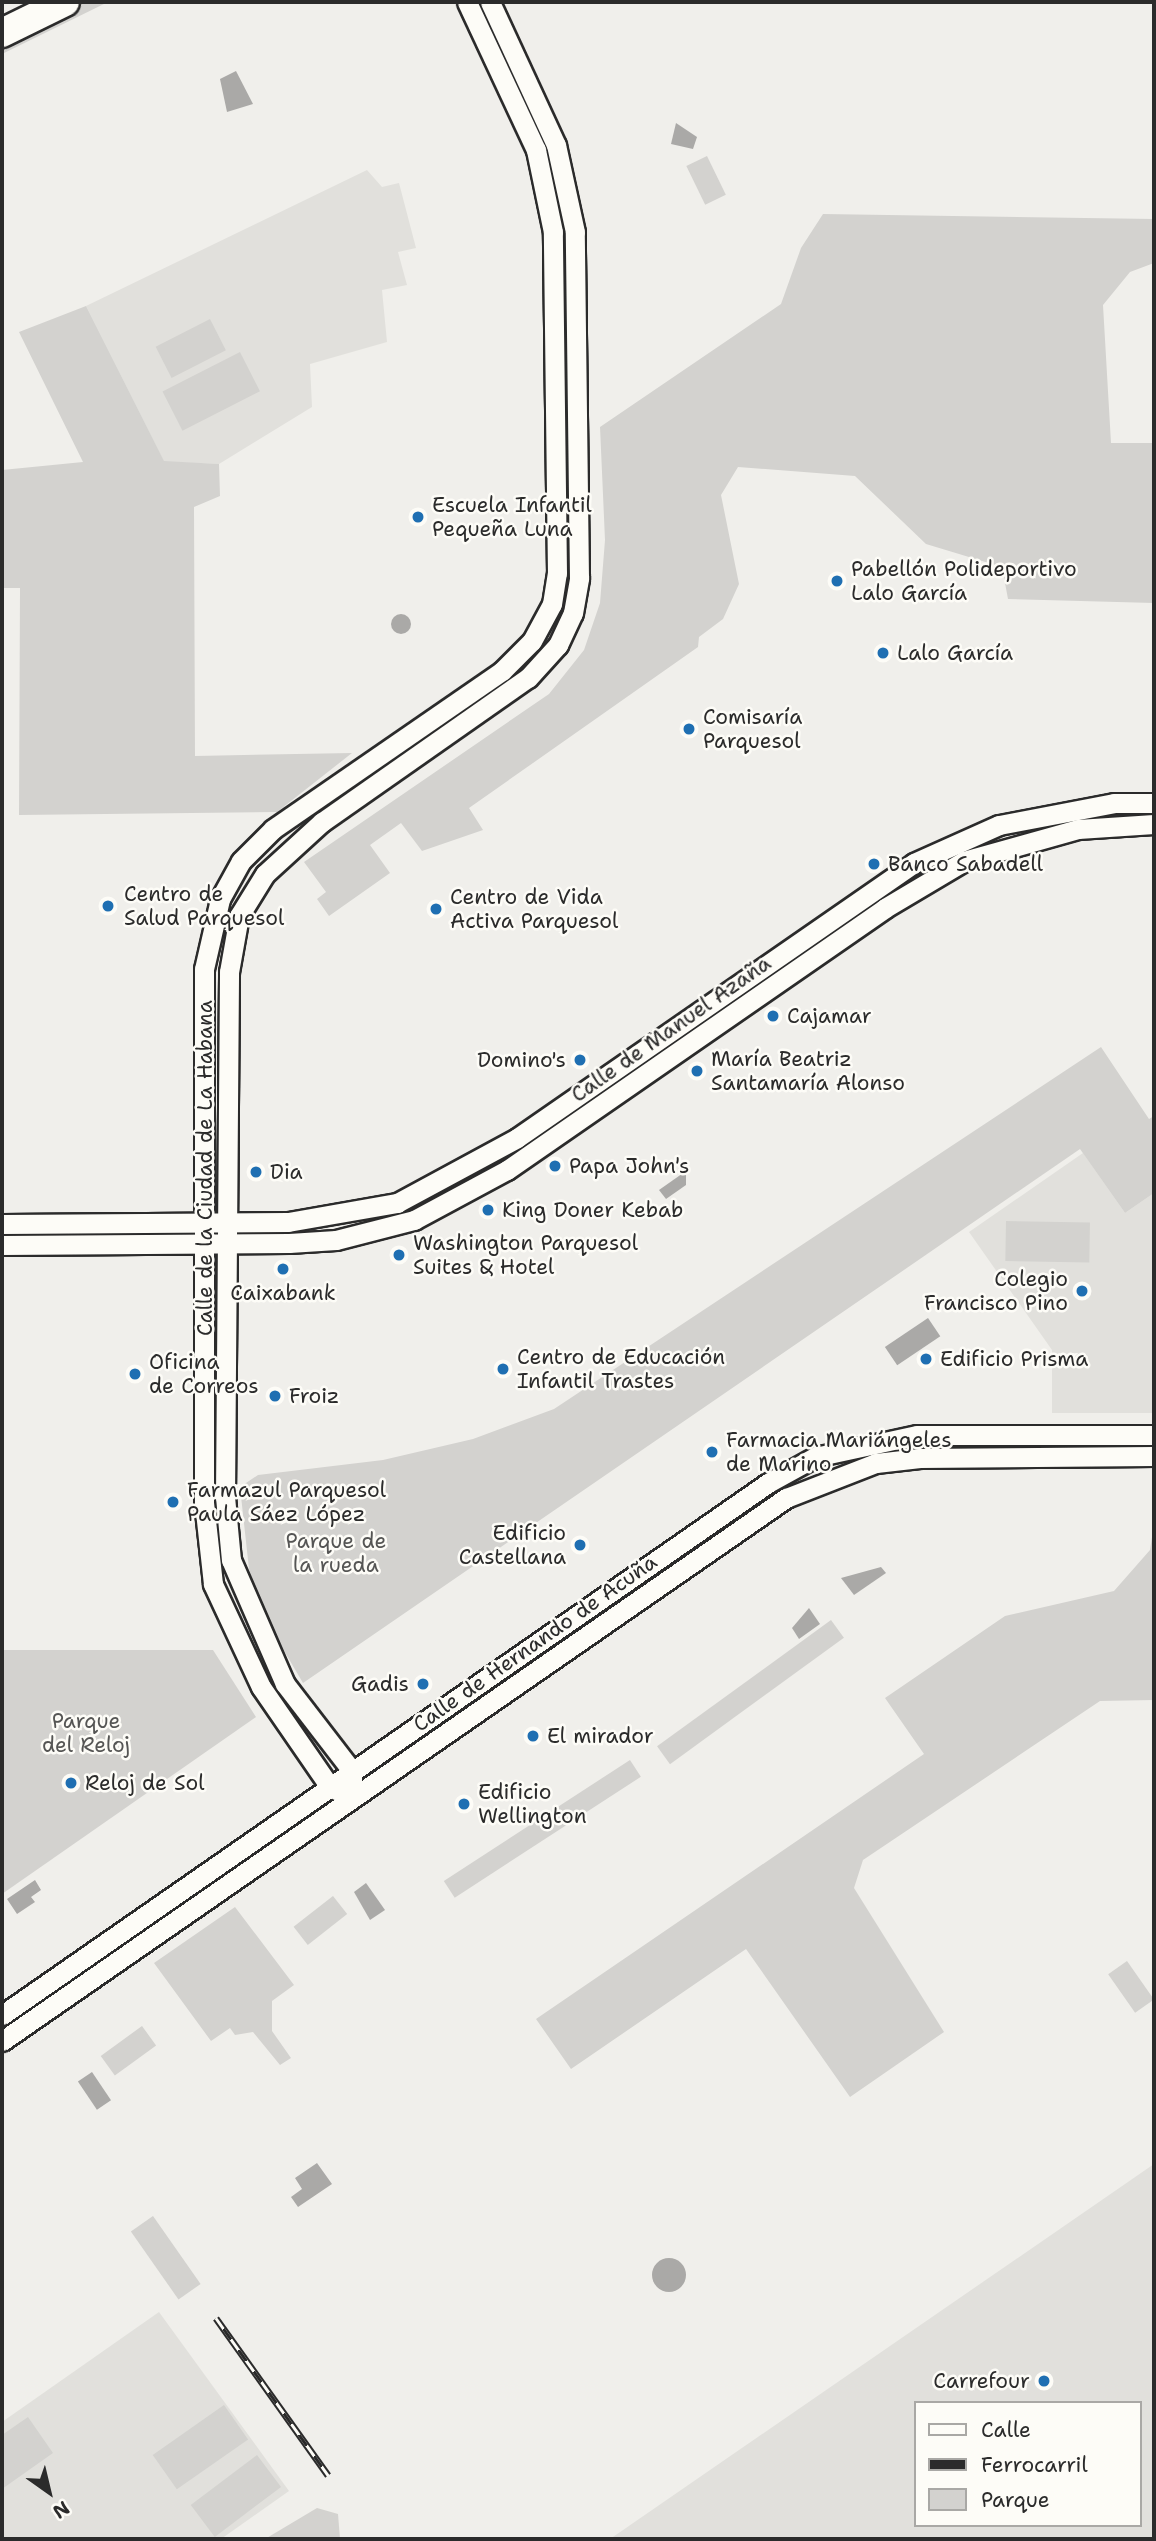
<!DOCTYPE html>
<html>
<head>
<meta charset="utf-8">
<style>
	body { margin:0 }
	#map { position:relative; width:1156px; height:2541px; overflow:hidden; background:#f0efeb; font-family:"Shantell Sans",sans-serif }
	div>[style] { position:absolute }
	.built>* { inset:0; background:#e1e0dc }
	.green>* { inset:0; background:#d3d2cf; transform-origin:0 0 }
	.water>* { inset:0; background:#aaa9a7; transform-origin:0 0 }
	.round { border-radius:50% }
	.roads { filter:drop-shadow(2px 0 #2b2b2b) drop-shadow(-2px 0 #2b2b2b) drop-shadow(0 2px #2b2b2b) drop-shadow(0 -2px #2b2b2b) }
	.minor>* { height:19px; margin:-9.5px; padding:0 9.5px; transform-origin:9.5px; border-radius:9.5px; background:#fdfcf7 }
	.highway>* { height:28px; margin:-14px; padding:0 14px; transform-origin:14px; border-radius:14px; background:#fdfcf7 }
	.rail>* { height:7px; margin-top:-3.5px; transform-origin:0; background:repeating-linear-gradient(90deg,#fdfcf7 0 13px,#2b2b2b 0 26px); box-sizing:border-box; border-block:2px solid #2b2b2b }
	.dots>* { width:19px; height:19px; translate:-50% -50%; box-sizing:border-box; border:4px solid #fdfcf7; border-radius:50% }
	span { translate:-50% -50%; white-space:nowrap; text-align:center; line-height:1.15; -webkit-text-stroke:5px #fdfcf7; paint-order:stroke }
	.poi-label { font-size:21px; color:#2b2b2b }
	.left { translate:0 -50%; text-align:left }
	.right { translate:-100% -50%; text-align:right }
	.street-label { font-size:21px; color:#2b2b2b }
	.park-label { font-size:21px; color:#555554 }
	.frame { position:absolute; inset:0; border:4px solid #2b2b2b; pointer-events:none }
	.legend { position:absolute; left:914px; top:2401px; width:228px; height:126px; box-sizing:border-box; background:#fdfcf7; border:2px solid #a9a8a5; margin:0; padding:9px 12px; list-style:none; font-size:21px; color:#2b2b2b }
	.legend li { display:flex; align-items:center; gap:14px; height:35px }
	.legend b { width:35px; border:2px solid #a9a8a5 }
	.north { position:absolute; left:14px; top:2457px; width:70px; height:70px; -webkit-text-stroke:5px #fdfcf7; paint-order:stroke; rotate:146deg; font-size:19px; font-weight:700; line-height:28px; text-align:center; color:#2b2b2b }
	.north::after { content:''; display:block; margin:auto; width:24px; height:32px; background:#2b2b2b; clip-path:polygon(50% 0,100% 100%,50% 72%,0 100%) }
</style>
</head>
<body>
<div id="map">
	<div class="built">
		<i style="clip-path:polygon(367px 170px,382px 187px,399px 183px,416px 248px,398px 252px,407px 285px,382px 290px,387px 342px,310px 364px,312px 407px,219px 464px,164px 462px,86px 306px)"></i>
		<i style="clip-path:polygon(1083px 1153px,1125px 1213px,1154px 1193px,1154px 1413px,1052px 1413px,1052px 1350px,969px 1232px)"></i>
		<i style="clip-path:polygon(evenodd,1154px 2164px,1154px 2539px,610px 2539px,1154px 2164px,916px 2403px,1140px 2403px,1140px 2525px,916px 2525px,916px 2403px)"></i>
		<i style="clip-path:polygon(159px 2312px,289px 2491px,221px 2539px,2px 2539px,2px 2422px)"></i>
	</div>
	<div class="green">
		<i style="clip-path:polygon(86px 2px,108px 2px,2px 54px,2px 43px)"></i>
		<i style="left:707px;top:156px;width:43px;height:23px;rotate:64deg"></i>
		<i style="clip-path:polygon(823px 214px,1154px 219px,1154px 263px,1130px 272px,1103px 305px,1111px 443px,1154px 443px,1154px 603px,1008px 599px,1002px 567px,926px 544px,855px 476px,738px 467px,721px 495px,739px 584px,723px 619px,699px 637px,698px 647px,469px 808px,483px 830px,422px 851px,401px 823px,370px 845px,390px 873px,329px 916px,317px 899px,326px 892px,304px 862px,549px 694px,584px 650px,600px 603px,605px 540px,600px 427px,781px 304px,801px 248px)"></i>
		<i style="clip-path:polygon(86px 306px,164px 461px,219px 464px,220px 496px,194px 507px,195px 756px,352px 753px,277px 812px,19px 815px,20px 588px,2px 588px,2px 470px,83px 462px,19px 332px)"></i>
		<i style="left:210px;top:319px;width:35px;height:61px;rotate:63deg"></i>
		<i style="left:240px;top:352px;width:44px;height:87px;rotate:63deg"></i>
		<i style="clip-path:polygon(1101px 1047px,1149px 1119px,1154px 1116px,1154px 1193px,1125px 1213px,1080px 1149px,303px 1683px,263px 1615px,249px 1569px,240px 1487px,258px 1475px,383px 1460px,473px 1439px,554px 1409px)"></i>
		<i style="left:1006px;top:1221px;width:84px;height:40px;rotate:1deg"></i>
		<i style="clip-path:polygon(1154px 1524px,1154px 1700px,1100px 1701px,863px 1860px,854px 1888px,944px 2032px,850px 2097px,746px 1949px,571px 2069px,536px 2019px,924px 1754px,885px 1698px,1005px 1616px,1114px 1591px,1150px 1550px)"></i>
		<i style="left:831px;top:1620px;width:22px;height:215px;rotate:54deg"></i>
		<i style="clip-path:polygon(2px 1650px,213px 1650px,256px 1717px,2px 1894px)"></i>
		<i style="left:630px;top:1760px;width:20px;height:222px;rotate:57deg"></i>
		<i style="left:333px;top:1896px;width:23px;height:50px;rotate:52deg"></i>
		<i style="clip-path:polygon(235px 1907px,294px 1985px,272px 2001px,272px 2031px,291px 2058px,280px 2065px,253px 2032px,235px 2035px,230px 2028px,211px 2041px,154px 1963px)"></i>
		<i style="left:1127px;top:1961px;width:47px;height:23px;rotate:55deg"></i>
		<i style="left:142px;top:2026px;width:24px;height:51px;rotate:54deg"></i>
		<i style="left:153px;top:2216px;width:83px;height:27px;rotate:55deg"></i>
		<i style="left:224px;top:2405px;width:42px;height:87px;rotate:55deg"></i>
		<i style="clip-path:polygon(28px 2417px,53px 2453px,2px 2489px,2px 2435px)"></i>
		<i style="left:257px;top:2455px;width:40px;height:83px;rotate:53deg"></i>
		<i style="clip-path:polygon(317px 2508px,338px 2514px,340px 2539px,265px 2539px)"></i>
	</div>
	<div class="water">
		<i style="clip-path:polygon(236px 71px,253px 104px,227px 112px,220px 79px)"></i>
		<i style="clip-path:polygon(676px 123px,697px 137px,693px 149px,671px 144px)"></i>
		<i class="round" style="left:391px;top:614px;width:20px;height:20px"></i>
		<i style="clip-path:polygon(686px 1171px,686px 1185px,666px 1199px,659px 1190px)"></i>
		<i style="left:928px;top:1318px;width:22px;height:52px;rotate:56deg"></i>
		<i style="clip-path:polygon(881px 1567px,886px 1573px,854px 1595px,841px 1578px)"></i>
		<i style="clip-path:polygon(809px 1608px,820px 1624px,799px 1639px,792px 1628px)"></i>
		<i style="clip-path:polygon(35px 1880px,41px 1890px,31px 1897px,35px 1902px,17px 1914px,7px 1899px)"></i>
		<i style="clip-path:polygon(366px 1883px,385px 1910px,370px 1920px,354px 1892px)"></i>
		<i style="left:92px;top:2072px;width:34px;height:17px;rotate:56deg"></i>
		<i style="clip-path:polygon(317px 2163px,332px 2184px,298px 2207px,291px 2197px,302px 2189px,295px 2178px)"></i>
		<i class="round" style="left:652px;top:2258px;width:34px;height:34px"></i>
	</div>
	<div class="roads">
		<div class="minor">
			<i style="left:2px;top:1224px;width:286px;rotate:-0.4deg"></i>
			<i style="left:288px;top:1222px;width:111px;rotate:-9.9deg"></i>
			<i style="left:397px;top:1203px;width:136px;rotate:-28.4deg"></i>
			<i style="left:517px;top:1138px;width:483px;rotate:-34.7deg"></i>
			<i style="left:914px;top:863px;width:93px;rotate:-24.1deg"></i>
			<i style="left:999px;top:825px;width:117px;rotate:-10.8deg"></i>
			<i style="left:1114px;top:803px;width:40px"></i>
			<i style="left:2px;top:1245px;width:287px;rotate:-0.4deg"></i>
			<i style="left:289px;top:1243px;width:47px;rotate:-3.7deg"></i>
			<i style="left:336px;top:1240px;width:81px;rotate:-14.4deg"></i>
			<i style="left:414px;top:1220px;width:106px;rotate:-28.3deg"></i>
			<i style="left:507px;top:1170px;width:460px;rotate:-34.7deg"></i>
			<i style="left:885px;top:908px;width:92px;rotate:-30.7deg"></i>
			<i style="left:964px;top:861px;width:118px;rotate:-15.7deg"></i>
			<i style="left:1078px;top:829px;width:76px;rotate:-3.8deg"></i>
			<i style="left:352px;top:1798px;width:25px;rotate:-153deg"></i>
			<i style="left:330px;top:1787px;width:121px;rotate:-124.6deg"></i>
			<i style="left:261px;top:1687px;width:114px;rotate:-115deg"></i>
			<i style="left:213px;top:1584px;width:81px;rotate:-96.3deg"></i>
			<i style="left:204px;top:1503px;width:534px;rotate:-90deg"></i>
			<i style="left:204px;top:969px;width:72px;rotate:-77.1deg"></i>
			<i style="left:220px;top:899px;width:43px;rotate:-61.1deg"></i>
			<i style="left:241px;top:861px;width:45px;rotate:-45deg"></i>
			<i style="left:273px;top:829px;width:278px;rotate:-34.6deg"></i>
			<i style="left:502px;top:671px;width:42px;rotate:-45deg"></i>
			<i style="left:532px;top:641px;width:42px;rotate:-61.6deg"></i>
			<i style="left:552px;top:604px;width:31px;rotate:-81deg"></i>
			<i style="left:557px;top:573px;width:341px;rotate:-90.7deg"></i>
			<i style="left:553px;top:232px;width:84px;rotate:-101.7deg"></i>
			<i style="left:536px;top:150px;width:163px;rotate:-115deg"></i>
			<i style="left:352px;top:1798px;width:27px;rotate:-90deg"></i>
			<i style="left:352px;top:1771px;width:110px;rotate:-127.6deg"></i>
			<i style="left:285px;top:1684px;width:135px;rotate:-113.5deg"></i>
			<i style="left:231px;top:1560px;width:63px;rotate:-95.4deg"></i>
			<i style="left:225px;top:1497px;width:525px;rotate:-89.56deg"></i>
			<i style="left:229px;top:972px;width:57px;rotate:-79.9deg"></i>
			<i style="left:239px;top:916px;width:49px;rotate:-58.2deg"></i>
			<i style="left:265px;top:874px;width:77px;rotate:-42.4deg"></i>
			<i style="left:322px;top:822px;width:251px;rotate:-35deg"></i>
			<i style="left:528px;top:678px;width:45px;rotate:-47.7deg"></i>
			<i style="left:558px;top:645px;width:35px;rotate:-65deg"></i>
			<i style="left:573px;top:613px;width:36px;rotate:-80deg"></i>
			<i style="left:579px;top:578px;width:346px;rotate:-90.7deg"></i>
			<i style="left:575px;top:232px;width:89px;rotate:-102.3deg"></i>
			<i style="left:556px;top:145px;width:157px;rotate:-114.8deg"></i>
			<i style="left:2px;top:2015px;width:933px;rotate:-34.78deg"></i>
			<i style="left:768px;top:1483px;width:54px;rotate:-29deg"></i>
			<i style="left:815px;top:1457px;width:104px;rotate:-12.2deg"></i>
			<i style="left:917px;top:1435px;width:237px"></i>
			<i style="left:2px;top:2041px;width:954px;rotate:-34.71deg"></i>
			<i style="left:786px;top:1498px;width:97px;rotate:-21.3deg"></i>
			<i style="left:876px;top:1463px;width:44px;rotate:-6.5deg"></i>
			<i style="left:920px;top:1458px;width:234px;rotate:-0.5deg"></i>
		</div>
		<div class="highway">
			<i style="left:2px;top:33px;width:70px;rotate:-26.2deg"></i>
		</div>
	</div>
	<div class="rail">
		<i style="left:216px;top:2318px;width:193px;rotate:54.5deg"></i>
	</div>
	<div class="dots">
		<i style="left:418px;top:517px;background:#1f6fb2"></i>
		<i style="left:837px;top:581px;background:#1f6fb2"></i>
		<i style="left:883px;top:653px;background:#1f6fb2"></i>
		<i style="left:689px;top:729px;background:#1f6fb2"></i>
		<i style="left:874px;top:864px;background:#1f6fb2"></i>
		<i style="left:108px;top:906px;background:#1f6fb2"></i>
		<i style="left:436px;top:909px;background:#1f6fb2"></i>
		<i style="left:773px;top:1016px;background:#1f6fb2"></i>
		<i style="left:580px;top:1060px;background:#1f6fb2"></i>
		<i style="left:697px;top:1071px;background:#1f6fb2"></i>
		<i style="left:555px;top:1166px;background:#1f6fb2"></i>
		<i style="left:256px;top:1172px;background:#1f6fb2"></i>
		<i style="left:488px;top:1210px;background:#1f6fb2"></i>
		<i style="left:399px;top:1255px;background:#1f6fb2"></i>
		<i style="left:283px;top:1269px;background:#1f6fb2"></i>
		<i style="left:1082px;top:1291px;background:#1f6fb2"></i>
		<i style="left:926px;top:1359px;background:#1f6fb2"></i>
		<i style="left:503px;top:1369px;background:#1f6fb2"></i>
		<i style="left:135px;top:1374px;background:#1f6fb2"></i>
		<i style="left:275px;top:1396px;background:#1f6fb2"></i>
		<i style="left:712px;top:1452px;background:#1f6fb2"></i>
		<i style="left:173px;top:1502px;background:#1f6fb2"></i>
		<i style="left:580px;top:1545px;background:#1f6fb2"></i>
		<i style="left:423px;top:1684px;background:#1f6fb2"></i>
		<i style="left:533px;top:1736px;background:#1f6fb2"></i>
		<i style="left:71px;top:1783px;background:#1f6fb2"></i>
		<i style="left:464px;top:1804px;background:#1f6fb2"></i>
		<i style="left:1044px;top:2381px;background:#1f6fb2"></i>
	</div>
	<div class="poi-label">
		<span class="left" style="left:432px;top:517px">Escuela Infantil<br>Pequeña Luna</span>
		<span class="left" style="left:851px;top:581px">Pabellón Polideportivo<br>Lalo García</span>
		<span class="left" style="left:897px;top:653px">Lalo García</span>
		<span class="left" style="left:703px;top:729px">Comisaría<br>Parquesol</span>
		<span class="left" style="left:888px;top:864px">Banco Sabadell</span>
		<span class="left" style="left:124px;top:906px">Centro de<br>Salud Parquesol</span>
		<span class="left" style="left:450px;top:909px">Centro de Vida<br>Activa Parquesol</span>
		<span class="left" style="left:787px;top:1016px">Cajamar</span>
		<span class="left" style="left:711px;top:1071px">María Beatriz<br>Santamaría Alonso</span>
		<span class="right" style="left:566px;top:1060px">Domino's</span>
		<span class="left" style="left:569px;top:1166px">Papa John's</span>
		<span class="left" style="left:270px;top:1172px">Dia</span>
		<span class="left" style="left:502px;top:1210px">King Doner Kebab</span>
		<span class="left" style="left:413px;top:1255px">Washington Parquesol<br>Suites &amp; Hotel</span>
		<span class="right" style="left:1068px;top:1291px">Colegio<br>Francisco Pino</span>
		<span style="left:283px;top:1293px">Caixabank</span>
		<span class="left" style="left:517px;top:1369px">Centro de Educación<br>Infantil Trastes</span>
		<span class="left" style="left:940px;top:1359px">Edificio Prisma</span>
		<span class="left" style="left:149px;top:1374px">Oficina<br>de Correos</span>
		<span class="left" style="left:289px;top:1396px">Froiz</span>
		<span class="left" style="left:726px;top:1452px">Farmacia Mariángeles<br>de Marino</span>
		<span class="left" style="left:187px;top:1502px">Farmazul Parquesol<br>Paula Sáez López</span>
		<span class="right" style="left:566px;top:1545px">Edificio<br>Castellana</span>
		<span class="right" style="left:409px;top:1684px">Gadis</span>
		<span class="left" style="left:547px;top:1736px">El mirador</span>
		<span class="left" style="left:85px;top:1783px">Reloj de Sol</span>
		<span class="left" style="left:478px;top:1804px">Edificio<br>Wellington</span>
		<span class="right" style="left:1030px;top:2381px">Carrefour</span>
	</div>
	<div class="street-label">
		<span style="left:671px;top:1029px;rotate:-35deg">Calle de Manuel Azaña</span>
		<span style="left:205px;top:1168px;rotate:-90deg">Calle de la Ciudad de La Habana</span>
		<span style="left:535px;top:1643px;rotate:-35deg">Calle de Hernando de Acuña</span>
	</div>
	<div class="park-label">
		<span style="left:336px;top:1553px">Parque de<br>la rueda</span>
		<span style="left:86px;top:1733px">Parque<br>del Reloj</span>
	</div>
	<div class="frame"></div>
	<ul class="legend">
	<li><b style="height:9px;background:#fdfcf7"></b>Calle</li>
	<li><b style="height:9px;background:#2b2b2b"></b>Ferrocarril</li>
	<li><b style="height:19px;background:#d3d2cf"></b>Parque</li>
	</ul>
	<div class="north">N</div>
</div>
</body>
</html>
